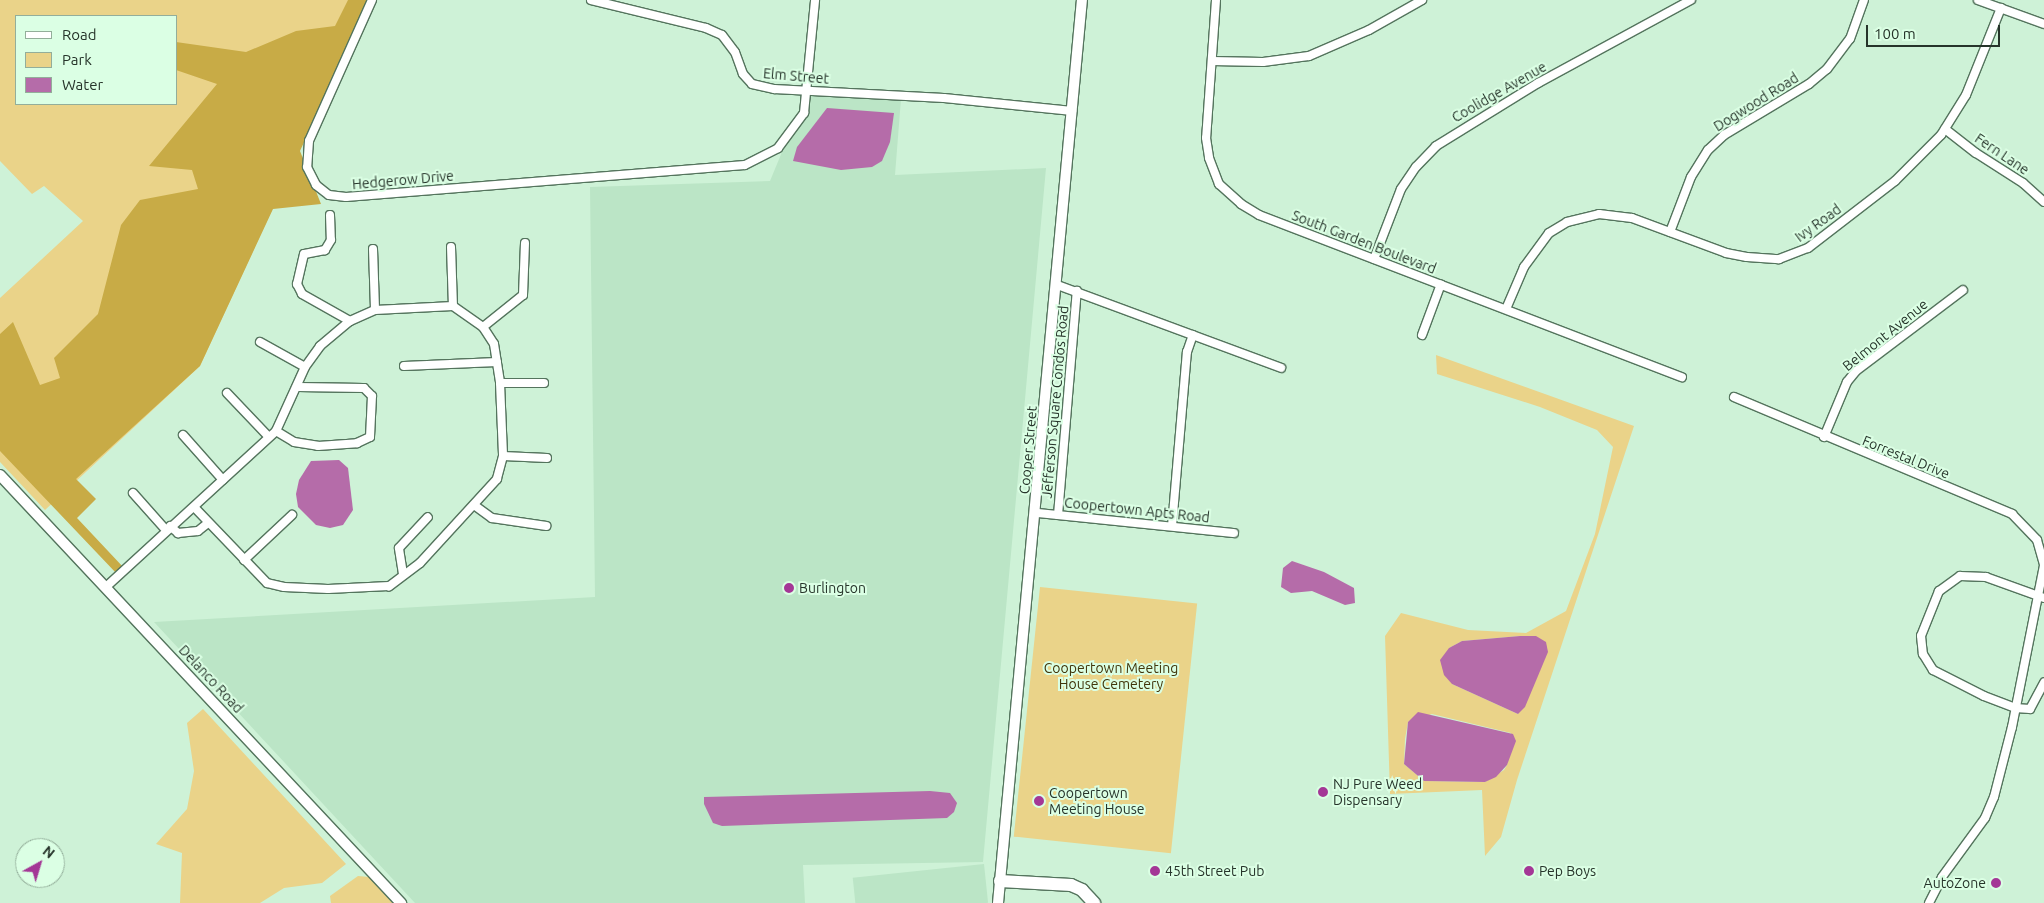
<!DOCTYPE html>
<html>
<head>
<meta charset="utf-8">
<style>
	body { margin:0 }
	#map { position:relative; width:2044px; height:903px; overflow:hidden; background:#cef2d7; font-family:Ubuntu,sans-serif }
	div>[style] { position:absolute }
	.built>* { inset:0; background:#bbe5c6; transform-origin:0 0 }
	.green>* { inset:0; background:#ead389; transform-origin:0 0 }
	.forest>* { inset:0; background:#c8ab46 }
	.water>* { inset:0; background:#b56ca9 }
	.roads { filter:drop-shadow(1px 0 #54745d) drop-shadow(-1px 0 #54745d) drop-shadow(0 1px #54745d) drop-shadow(0 -1px #54745d) }
	.minor>* { height:8px; margin:-4px; padding:0 4px; transform-origin:4px; border-radius:4px; background:#fff }
	.tertiary>* { height:10px; margin:-5px; padding:0 5px; transform-origin:5px; border-radius:5px; background:#fff }
	.trunk>* { height:12px; margin:-6px; padding:0 6px; transform-origin:6px; border-radius:6px; background:#fff }
	.dots>* { width:14px; height:14px; translate:-50% -50%; box-sizing:border-box; border:2px solid #dbffe4; border-radius:50% }
	span { translate:-50% -50%; white-space:nowrap; text-align:center; line-height:1.15; -webkit-text-stroke:4px #dbffe4; paint-order:stroke }
	.street-label { font-size:14px; color:#26342a }
	.poi-label { font-size:14px; color:#26342a }
	.left { translate:0 -50%; text-align:left }
	.right { translate:-100% -50%; text-align:right }
	.park-label { font-size:14px; color:#42360b }
	.legend { position:absolute; left:15px; top:15px; width:162px; height:90px; box-sizing:border-box; background:#dbffe4; border:1px solid #93ae9a; margin:0; padding:6px 9px; list-style:none; font-size:15px; color:#26342a }
	.legend li { display:flex; align-items:center; gap:10px; height:25px }
	.legend b { width:25px; border:1px solid #93ae9a }
	.north { position:absolute; left:15px; top:838px; width:50px; height:50px; box-sizing:border-box; background:#dbffe4; border:1px solid #93ae9a; border-radius:50%; rotate:39deg; font-size:14px; font-weight:700; line-height:20px; text-align:center; color:#26342a }
	.north::after { content:''; display:block; margin:auto; width:18px; height:22px; background:#a43796; clip-path:polygon(50% 0,100% 100%,50% 72%,0 100%) }
	.scale { position:absolute; left:1866px; top:25px; width:134px; height:22px; box-sizing:border-box; border:2px solid #26342a; border-top:0; padding-left:6px; font-size:15px; line-height:18px; white-space:nowrap; color:#26342a; -webkit-text-stroke:4px #dbffe4; paint-order:stroke }
</style>
</head>
<body>
<div id="map">
	<div class="built">
		<i style="clip-path:polygon(808px 89px,901px 99px,895px 175px,1046px 168px,983px 862px,803px 865px,805px 903px,415px 903px,154px 622px,595px 597px,590px 187px,770px 181px)"></i>
		<i style="left:984px;top:864px;width:39px;height:132px;rotate:84deg"></i>
	</div>
	<div class="green">
		<i style="clip-path:polygon(evenodd,0 0,369px 0,200px 366px,45px 510px,0 462px,0 298px,83px 221px,44px 186px,32px 194px,0 161px,0 0,16px 16px,176px 16px,176px 104px,16px 104px,16px 16px)"></i>
		<i style="clip-path:polygon(evenodd,1436px 355px,1634px 426px,1517px 780px,1501px 837px,1485px 856px,1482px 790px,1390px 794px,1385px 636px,1401px 613px,1468px 630px,1526px 633px,1566px 611px,1595px 534px,1613px 447px,1597px 430px,1540px 407px,1437px 374px,1436px 355px,1520px 636px,1536px 636px,1518px 714px,1452px 684px,1449px 648px,1462px 641px,1520px 636px,1436px 355px,1432px 714px,1511px 733px,1507px 765px,1504px 770px,1485px 782px,1424px 781px,1404px 764px,1405px 739px,1408px 722px,1432px 714px)"></i>
		<i style="left:1040px;top:587px;width:158px;height:251px;rotate:6deg"></i>
		<i style="clip-path:polygon(203px 709px,346px 864px,322px 883px,284px 888px,260px 903px,180px 903px,182px 853px,156px 844px,187px 809px,194px 771px,187px 723px)"></i>
		<i style="clip-path:polygon(358px 876px,369px 877px,393px 903px,331px 903px,330px 896px)"></i>
	</div>
	<div class="forest">
		<i style="clip-path:polygon(348px 0,369px 0,300px 151px,321px 204px,273px 209px,200px 366px,76px 479px,96px 499px,77px 518px,124px 568px,117px 574px,0 451px,0 334px,13px 322px,40px 385px,60px 378px,54px 358px,98px 314px,121px 225px,140px 200px,198px 189px,192px 170px,149px 166px,217px 84px,176px 70px,176px 42px,246px 52px,296px 31px,335px 26px)"></i>
	</div>
	<div class="water">
		<i style="clip-path:polygon(827px 108px,894px 113px,890px 142px,882px 161px,872px 167px,841px 170px,793px 161px,797px 147px)"></i>
		<i style="clip-path:polygon(339px 460px,348px 468px,353px 510px,343px 525px,330px 528px,316px 525px,298px 507px,296px 494px,299px 480px,311px 461px)"></i>
		<i style="clip-path:polygon(1292px 561px,1324px 572px,1354px 588px,1355px 603px,1345px 605px,1312px 591px,1291px 593px,1281px 587px,1283px 568px)"></i>
		<i style="clip-path:polygon(1520px 636px,1536px 636px,1546px 642px,1548px 652px,1525px 707px,1518px 714px,1452px 684px,1444px 675px,1440px 660px,1449px 648px,1462px 641px)"></i>
		<i style="clip-path:polygon(1418px 712px,1513px 734px,1516px 741px,1507px 765px,1496px 777px,1485px 782px,1424px 781px,1404px 764px,1408px 722px)"></i>
		<i style="clip-path:polygon(930px 791px,950px 793px,957px 803px,954px 812px,947px 818px,722px 826px,713px 823px,704px 804px,704px 797px)"></i>
	</div>
	<div class="roads">
		<div class="minor">
			<i style="left:372px;top:0;width:154px;rotate:114.1deg"></i>
			<i style="left:309px;top:141px;width:26px;rotate:94deg"></i>
			<i style="left:307px;top:167px;width:20px;rotate:63deg"></i>
			<i style="left:316px;top:185px;width:16px;rotate:38deg"></i>
			<i style="left:329px;top:195px;width:17px;rotate:7deg"></i>
			<i style="left:346px;top:197px;width:400px;rotate:-4.6deg"></i>
			<i style="left:745px;top:165px;width:37px;rotate:-27deg"></i>
			<i style="left:778px;top:148px;width:44px;rotate:-53.4deg"></i>
			<i style="left:804px;top:113px;width:114px;rotate:-84.4deg"></i>
			<i style="left:591px;top:0;width:118px;rotate:13.7deg"></i>
			<i style="left:706px;top:28px;width:17px;rotate:24deg"></i>
			<i style="left:722px;top:35px;width:21px;rotate:53deg"></i>
			<i style="left:735px;top:52px;width:23px;rotate:70deg"></i>
			<i style="left:743px;top:74px;width:13px;rotate:48deg"></i>
			<i style="left:752px;top:84px;width:23px;rotate:13deg"></i>
			<i style="left:774px;top:89px;width:170px;rotate:3deg"></i>
			<i style="left:944px;top:98px;width:129px;rotate:5.8deg"></i>
			<i style="left:1216px;top:0;width:138px;rotate:94.1deg"></i>
			<i style="left:1206px;top:138px;width:20px;rotate:81deg"></i>
			<i style="left:1209px;top:158px;width:28px;rotate:69deg"></i>
			<i style="left:1219px;top:184px;width:30px;rotate:42deg"></i>
			<i style="left:1241px;top:204px;width:21px;rotate:31deg"></i>
			<i style="left:1259px;top:215px;width:453px;rotate:21deg"></i>
			<i style="left:1978px;top:0;width:70px;rotate:20deg"></i>
			<i style="left:1212px;top:61px;width:51px;rotate:1.1deg"></i>
			<i style="left:1263px;top:62px;width:46px;rotate:-7.4deg"></i>
			<i style="left:1309px;top:56px;width:65px;rotate:-23.4deg"></i>
			<i style="left:1369px;top:30px;width:61px;rotate:-29.5deg"></i>
			<i style="left:1945px;top:129px;width:39px;rotate:38deg"></i>
			<i style="left:1976px;top:153px;width:56px;rotate:32.6deg"></i>
			<i style="left:2023px;top:183px;width:28px;rotate:42deg"></i>
			<i style="left:330px;top:215px;width:25px;rotate:88deg"></i>
			<i style="left:331px;top:240px;width:12px;rotate:121deg"></i>
			<i style="left:325px;top:250px;width:21px;rotate:169deg"></i>
			<i style="left:304px;top:254px;width:31px;rotate:103deg"></i>
			<i style="left:297px;top:284px;width:11px;rotate:63deg"></i>
			<i style="left:302px;top:294px;width:55px;rotate:29.4deg"></i>
			<i style="left:1670px;top:232px;width:59px;rotate:-69.1deg"></i>
			<i style="left:1691px;top:177px;width:32px;rotate:-58deg"></i>
			<i style="left:1708px;top:150px;width:22px;rotate:-43deg"></i>
			<i style="left:1724px;top:135px;width:99px;rotate:-31deg"></i>
			<i style="left:1809px;top:84px;width:23px;rotate:-40deg"></i>
			<i style="left:1827px;top:69px;width:38px;rotate:-53deg"></i>
			<i style="left:1850px;top:39px;width:41px;rotate:-70.3deg"></i>
			<i style="left:451px;top:247px;width:59px;rotate:88.1deg"></i>
			<i style="left:373px;top:249px;width:61px;rotate:88.1deg"></i>
			<i style="left:1374px;top:259px;width:75px;rotate:-68.9deg"></i>
			<i style="left:1401px;top:189px;width:27px;rotate:-56deg"></i>
			<i style="left:1416px;top:167px;width:29px;rotate:-46deg"></i>
			<i style="left:1436px;top:146px;width:120px;rotate:-31.7deg"></i>
			<i style="left:1538px;top:83px;width:174px;rotate:-28.5deg"></i>
			<i style="left:1057px;top:285px;width:239px;rotate:20.3deg"></i>
			<i style="left:1506px;top:309px;width:46px;rotate:-66.8deg"></i>
			<i style="left:1524px;top:267px;width:42px;rotate:-53.7deg"></i>
			<i style="left:1549px;top:233px;width:21px;rotate:-31deg"></i>
			<i style="left:1567px;top:222px;width:33px;rotate:-14deg"></i>
			<i style="left:1599px;top:214px;width:33px;rotate:7deg"></i>
			<i style="left:1632px;top:218px;width:100px;rotate:20.4deg"></i>
			<i style="left:1726px;top:253px;width:21px;rotate:11deg"></i>
			<i style="left:1747px;top:257px;width:32px;rotate:4deg"></i>
			<i style="left:1779px;top:259px;width:31px;rotate:-21deg"></i>
			<i style="left:1808px;top:248px;width:110px;rotate:-37.6deg"></i>
			<i style="left:1895px;top:181px;width:65px;rotate:-45deg"></i>
			<i style="left:1941px;top:135px;width:47px;rotate:-58deg"></i>
			<i style="left:1966px;top:95px;width:94px;rotate:-68.1deg"></i>
			<i style="left:483px;top:327px;width:51px;rotate:-38.7deg"></i>
			<i style="left:523px;top:295px;width:52px;rotate:-87.8deg"></i>
			<i style="left:1422px;top:335px;width:54px;rotate:-69.6deg"></i>
			<i style="left:260px;top:342px;width:51px;rotate:29.1deg"></i>
			<i style="left:404px;top:366px;width:93px;rotate:-2.5deg"></i>
			<i style="left:500px;top:383px;width:44px"></i>
			<i style="left:227px;top:393px;width:59px;rotate:46.4deg"></i>
			<i style="left:1734px;top:397px;width:302px;rotate:22.8deg"></i>
			<i style="left:2012px;top:514px;width:36px;rotate:46deg"></i>
			<i style="left:2037px;top:540px;width:25px;rotate:74deg"></i>
			<i style="left:276px;top:431px;width:21px;rotate:31deg"></i>
			<i style="left:294px;top:442px;width:24px;rotate:9deg"></i>
			<i style="left:318px;top:446px;width:39px;rotate:-4deg"></i>
			<i style="left:357px;top:443px;width:14px;rotate:-25deg"></i>
			<i style="left:370px;top:437px;width:41px;rotate:-87.2deg"></i>
			<i style="left:372px;top:396px;width:11px;rotate:-135deg"></i>
			<i style="left:364px;top:388px;width:66px;rotate:-179.1deg"></i>
			<i style="left:183px;top:435px;width:60px;rotate:48.4deg"></i>
			<i style="left:1824px;top:437px;width:60px;rotate:-67.3deg"></i>
			<i style="left:1847px;top:382px;width:14px;rotate:-51deg"></i>
			<i style="left:1856px;top:371px;width:134px;rotate:-37.1deg"></i>
			<i style="left:503px;top:456px;width:44px;rotate:2.6deg"></i>
			<i style="left:133px;top:493px;width:50px;rotate:48.3deg"></i>
			<i style="left:474px;top:505px;width:22px;rotate:36deg"></i>
			<i style="left:492px;top:518px;width:55px;rotate:8.4deg"></i>
			<i style="left:1037px;top:513px;width:198px;rotate:5.8deg"></i>
			<i style="left:1058px;top:515px;width:225px;rotate:-85.2deg"></i>
			<i style="left:170px;top:526px;width:11px;rotate:41deg"></i>
			<i style="left:178px;top:533px;width:20px;rotate:-6deg"></i>
			<i style="left:198px;top:531px;width:13px;rotate:-39deg"></i>
			<i style="left:1172px;top:526px;width:175px;rotate:-85.1deg"></i>
			<i style="left:1187px;top:352px;width:18px;rotate:-71deg"></i>
			<i style="left:244px;top:560px;width:66px;rotate:-43.2deg"></i>
			<i style="left:403px;top:574px;width:26px;rotate:-99deg"></i>
			<i style="left:399px;top:548px;width:42px;rotate:-46.9deg"></i>
			<i style="left:107px;top:586px;width:229px;rotate:-42.5deg"></i>
			<i style="left:276px;top:431px;width:70px;rotate:-65.6deg"></i>
			<i style="left:305px;top:367px;width:26px;rotate:-54deg"></i>
			<i style="left:320px;top:346px;width:39px;rotate:-40deg"></i>
			<i style="left:350px;top:321px;width:27px;rotate:-24deg"></i>
			<i style="left:375px;top:310px;width:78px;rotate:-2.9deg"></i>
			<i style="left:453px;top:306px;width:37px;rotate:35deg"></i>
			<i style="left:483px;top:327px;width:20px;rotate:57deg"></i>
			<i style="left:494px;top:344px;width:39px;rotate:81deg"></i>
			<i style="left:500px;top:383px;width:73px;rotate:87.6deg"></i>
			<i style="left:503px;top:456px;width:24px;rotate:105deg"></i>
			<i style="left:497px;top:479px;width:114px;rotate:132.5deg"></i>
			<i style="left:420px;top:563px;width:39px;rotate:143deg"></i>
			<i style="left:389px;top:586px;width:61px;rotate:177.2deg"></i>
			<i style="left:328px;top:589px;width:44px;rotate:-177.4deg"></i>
			<i style="left:284px;top:587px;width:17px;rotate:-167deg"></i>
			<i style="left:267px;top:583px;width:104px;rotate:-133.8deg"></i>
			<i style="left:2044px;top:598px;width:62px;rotate:-160.1deg"></i>
			<i style="left:1986px;top:577px;width:26px;rotate:-178deg"></i>
			<i style="left:1960px;top:576px;width:26px;rotate:144deg"></i>
			<i style="left:1939px;top:591px;width:48px;rotate:111.8deg"></i>
			<i style="left:1921px;top:636px;width:18px;rotate:84deg"></i>
			<i style="left:1923px;top:654px;width:19px;rotate:58deg"></i>
			<i style="left:1933px;top:670px;width:57px;rotate:27deg"></i>
			<i style="left:1984px;top:696px;width:33px;rotate:21deg"></i>
			<i style="left:2015px;top:708px;width:15px;rotate:4deg"></i>
			<i style="left:2030px;top:709px;width:30px;rotate:-62deg"></i>
			<i style="left:1929px;top:903px;width:29px;rotate:-63deg"></i>
			<i style="left:1942px;top:877px;width:73px;rotate:-53.9deg"></i>
			<i style="left:1985px;top:818px;width:23px;rotate:-67deg"></i>
			<i style="left:1994px;top:797px;width:72px;rotate:-75.6deg"></i>
			<i style="left:2012px;top:727px;width:165px;rotate:-78.8deg"></i>
		</div>
		<div class="tertiary">
			<i style="left:0;top:475px;width:587px;rotate:46.87deg"></i>
			<i style="left:998px;top:903px;width:907px;rotate:-84.69deg"></i>
		</div>
		<div class="trunk">
			<i style="left:1000px;top:881px;width:71px;rotate:3.2deg"></i>
			<i style="left:1071px;top:885px;width:12px;rotate:24deg"></i>
			<i style="left:1082px;top:890px;width:18px;rotate:47deg"></i>
		</div>
	</div>
	<div class="dots">
		<i style="left:789px;top:588px;background:#a43796"></i>
		<i style="left:1323px;top:792px;background:#a43796"></i>
		<i style="left:1039px;top:801px;background:#a43796"></i>
		<i style="left:1155px;top:871px;background:#a43796"></i>
		<i style="left:1529px;top:871px;background:#a43796"></i>
		<i style="left:1996px;top:883px;background:#a43796"></i>
	</div>
	<div class="street-label">
		<span style="left:796px;top:76px;rotate:5deg">Elm Street</span>
		<span style="left:1499px;top:92px;rotate:-30deg">Coolidge Avenue</span>
		<span style="left:1756px;top:102px;rotate:-32deg">Dogwood Road</span>
		<span style="left:2002px;top:154px;rotate:34deg">Fern Lane</span>
		<span style="left:403px;top:180px;rotate:-5deg">Hedgerow Drive</span>
		<span style="left:1818px;top:223px;rotate:-36deg">Ivy Road</span>
		<span style="left:1364px;top:242px;rotate:21deg">South Garden Boulevard</span>
		<span style="left:1885px;top:335px;rotate:-39deg">Belmont Avenue</span>
		<span style="left:1055px;top:402px;rotate:-85deg">Jefferson Square Condos Road</span>
		<span style="left:1028px;top:450px;rotate:-85deg">Cooper Street</span>
		<span style="left:1906px;top:457px;rotate:22deg">Forrestal Drive</span>
		<span style="left:1137px;top:510px;rotate:6deg">Coopertown Apts Road</span>
		<span style="left:211px;top:679px;rotate:47deg">Delanco Road</span>
	</div>
	<div class="poi-label">
		<span class="left" style="left:799px;top:588px">Burlington</span>
		<span class="left" style="left:1333px;top:792px">NJ Pure Weed<br>Dispensary</span>
		<span class="left" style="left:1049px;top:801px">Coopertown<br>Meeting House</span>
		<span class="left" style="left:1165px;top:871px">45th Street Pub</span>
		<span class="left" style="left:1539px;top:871px">Pep Boys</span>
		<span class="right" style="left:1986px;top:883px">AutoZone</span>
	</div>
	<div class="park-label">
		<span style="left:1111px;top:676px">Coopertown Meeting<br>House Cemetery</span>
	</div>
	<ul class="legend">
	<li><b style="height:6px;background:#fff"></b>Road</li>
	<li><b style="height:14px;background:#ead389"></b>Park</li>
	<li><b style="height:14px;background:#b56ca9"></b>Water</li>
	</ul>
	<div class="north">N</div>
	<div class="scale">100 m</div>
</div>
</body>
</html>
